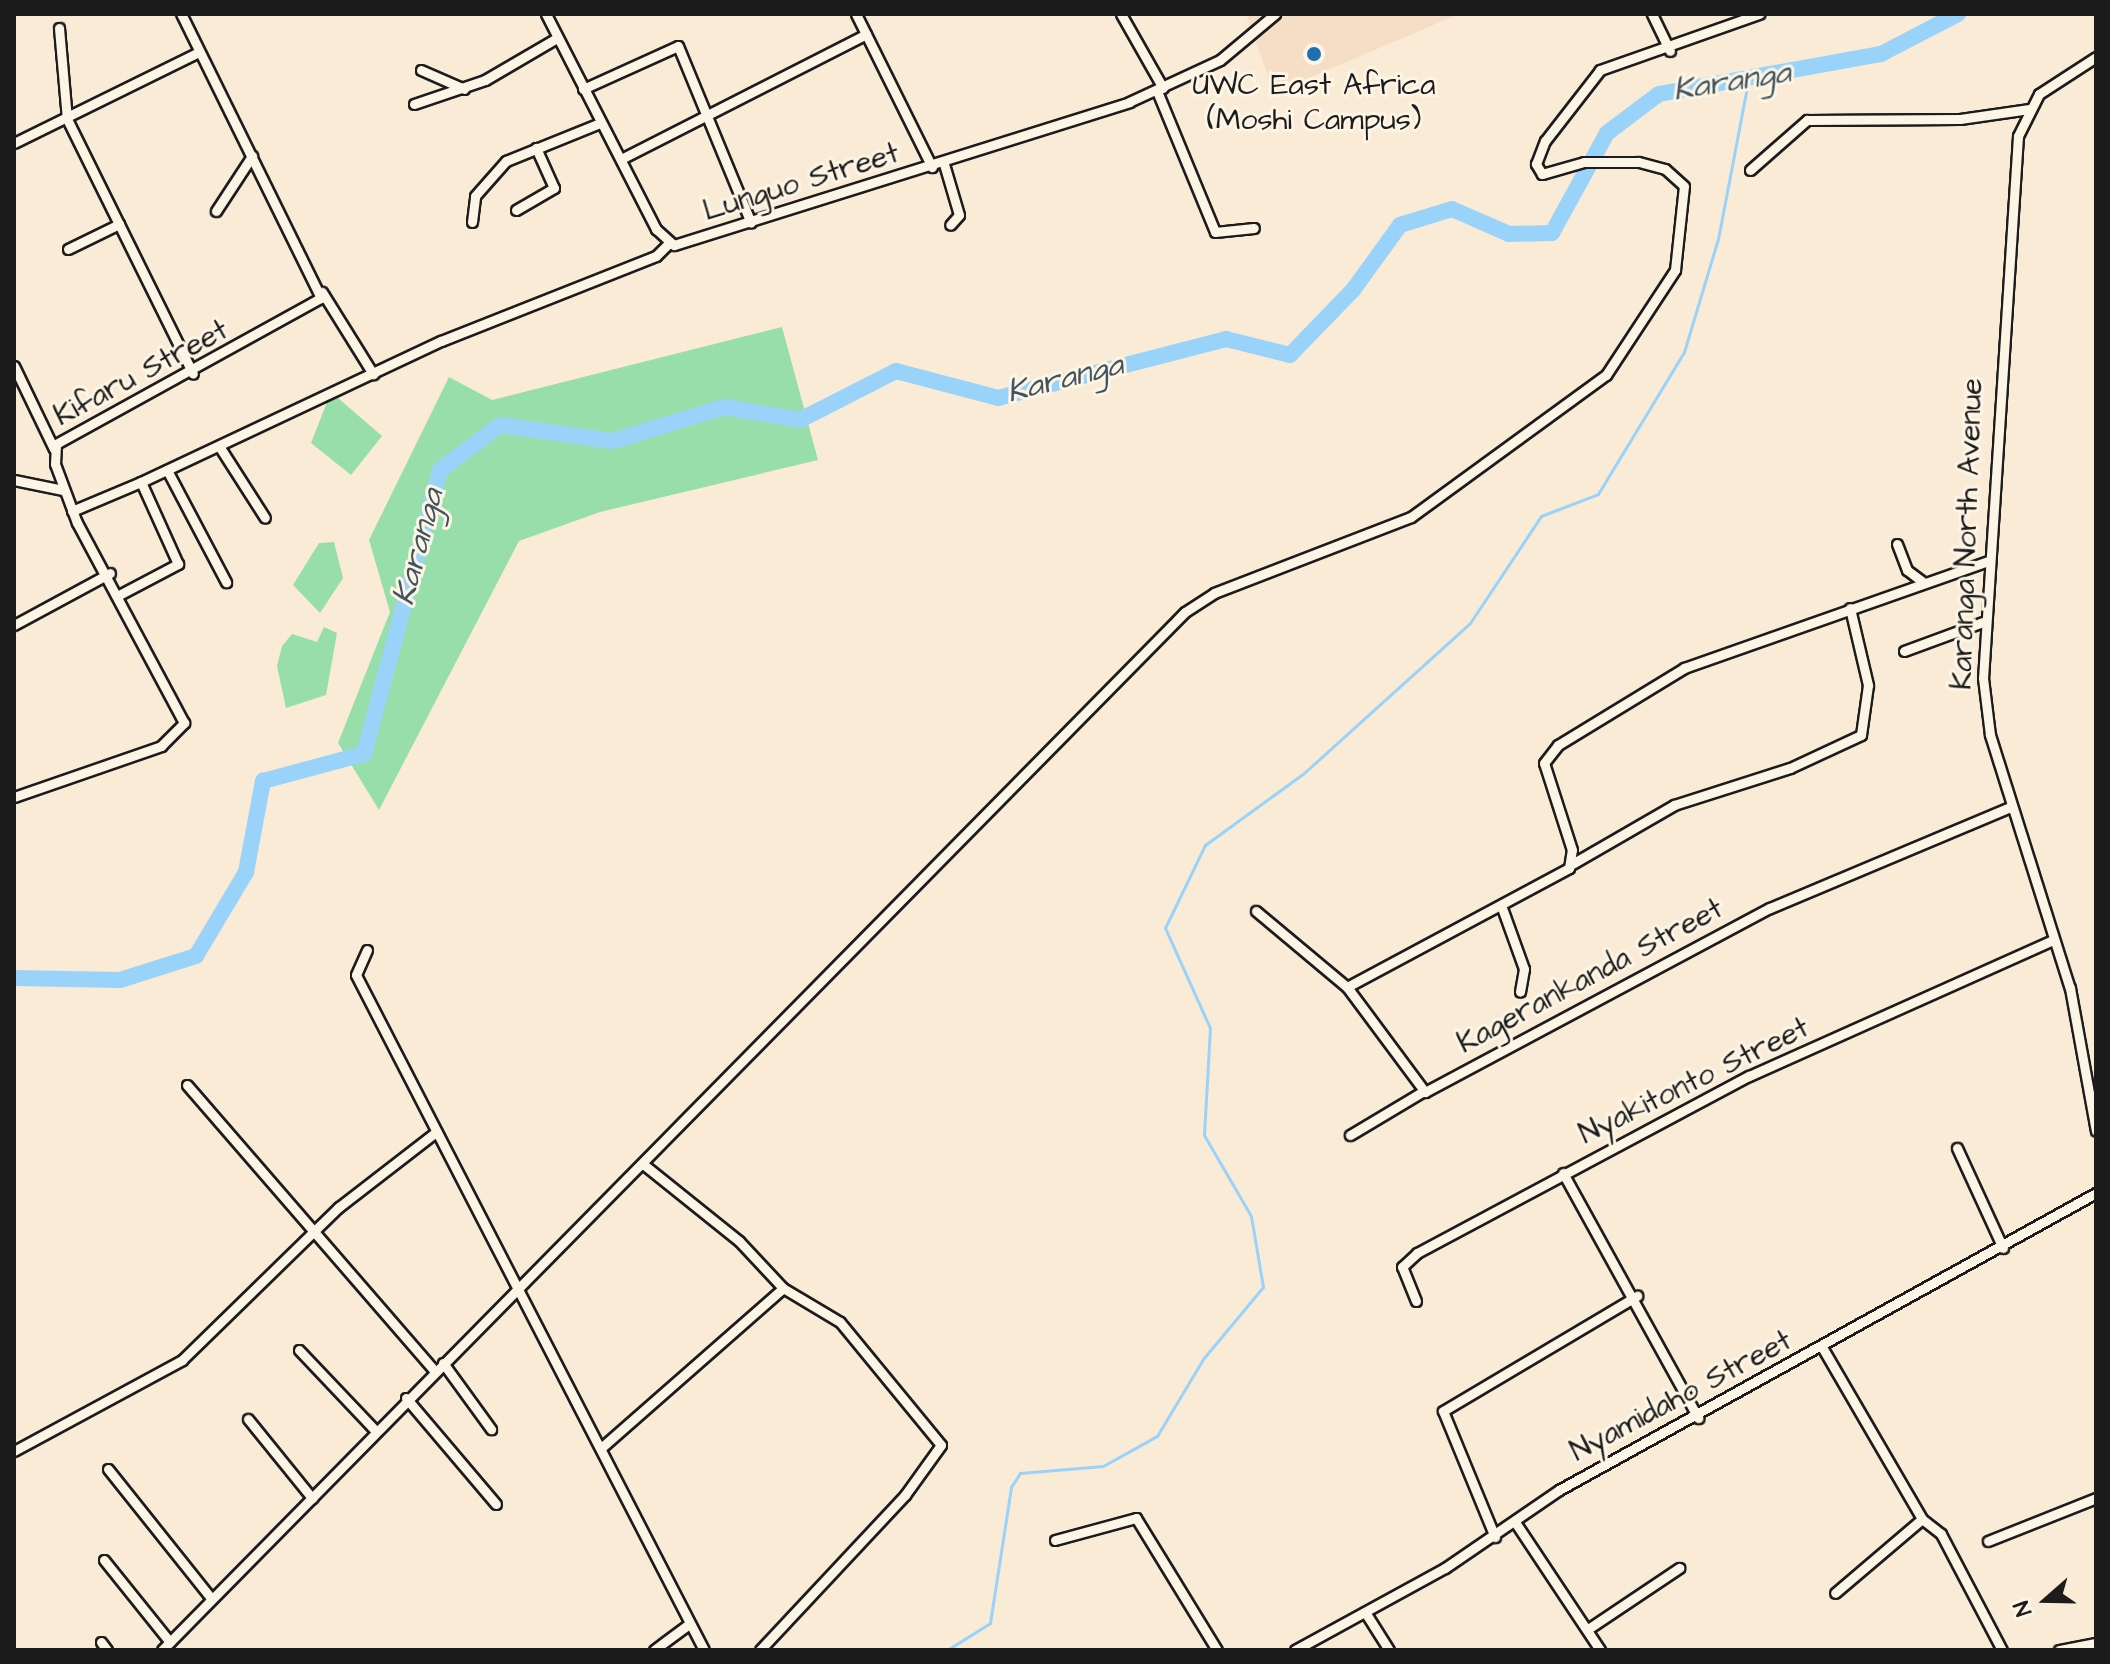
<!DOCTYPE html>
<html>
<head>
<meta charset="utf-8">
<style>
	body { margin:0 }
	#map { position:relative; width:2110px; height:1664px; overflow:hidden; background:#f9ebd6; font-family:"Architects Daughter",sans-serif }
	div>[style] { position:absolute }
	.built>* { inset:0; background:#f5dec5 }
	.green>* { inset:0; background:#97deab }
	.stream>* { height:3px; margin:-1.5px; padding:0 1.5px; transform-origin:1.5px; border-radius:1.5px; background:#9ad3fa }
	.river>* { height:16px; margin:-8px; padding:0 8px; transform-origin:8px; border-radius:8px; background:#9ad3fa }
	.roads { filter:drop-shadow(2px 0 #1c1c1c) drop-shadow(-2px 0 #1c1c1c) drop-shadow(0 2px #1c1c1c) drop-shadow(0 -2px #1c1c1c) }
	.minor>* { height:9px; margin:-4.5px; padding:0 4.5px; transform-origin:4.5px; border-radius:4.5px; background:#fcf5e5 }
	.dots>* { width:22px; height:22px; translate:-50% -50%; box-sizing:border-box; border:4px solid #fcf5e5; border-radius:50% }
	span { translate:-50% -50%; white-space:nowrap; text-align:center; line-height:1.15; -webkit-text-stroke:6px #fcf5e5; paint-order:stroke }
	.poi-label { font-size:30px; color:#1c1c1c }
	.street-label { font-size:30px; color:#1c1c1c }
	.water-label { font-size:32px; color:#42535f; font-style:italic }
	.frame { position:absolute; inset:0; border:16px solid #1c1c1c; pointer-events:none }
	.north { position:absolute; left:2006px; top:1560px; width:80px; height:80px; -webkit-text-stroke:6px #fcf5e5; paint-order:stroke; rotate:250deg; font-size:22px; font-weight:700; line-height:32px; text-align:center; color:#1c1c1c }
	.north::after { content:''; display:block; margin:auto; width:28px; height:36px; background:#1c1c1c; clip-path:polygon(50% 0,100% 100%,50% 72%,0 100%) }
</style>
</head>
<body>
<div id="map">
	<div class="built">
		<i style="clip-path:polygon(1246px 14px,1459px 14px,1274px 93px)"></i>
	</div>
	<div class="green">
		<i style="clip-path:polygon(782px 327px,818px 460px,600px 512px,519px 541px,379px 810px,338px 743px,390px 612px,369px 540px,449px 377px,492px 400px)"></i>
		<i style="clip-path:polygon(331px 392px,382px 436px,351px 475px,311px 443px)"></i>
		<i style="clip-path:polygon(334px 542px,343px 578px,320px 613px,293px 585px,319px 543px)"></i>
		<i style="clip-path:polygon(324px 627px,337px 633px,326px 695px,286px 708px,277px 666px,282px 646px,292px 634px,317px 642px)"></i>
	</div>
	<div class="stream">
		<i style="left:947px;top:1650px;width:51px;rotate:-32.1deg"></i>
		<i style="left:990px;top:1623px;width:138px;rotate:-81.2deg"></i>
		<i style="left:1011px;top:1487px;width:17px;rotate:-57deg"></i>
		<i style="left:1020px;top:1473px;width:83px;rotate:-4.8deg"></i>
		<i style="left:1103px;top:1466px;width:62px;rotate:-29.1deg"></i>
		<i style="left:1157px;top:1436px;width:90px;rotate:-59.1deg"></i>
		<i style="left:1203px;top:1359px;width:94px;rotate:-50.2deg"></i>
		<i style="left:1263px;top:1287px;width:72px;rotate:-99.6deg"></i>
		<i style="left:1251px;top:1216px;width:94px;rotate:-120.1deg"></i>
		<i style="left:1204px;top:1135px;width:107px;rotate:-86.8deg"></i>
		<i style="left:1210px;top:1028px;width:110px;rotate:-114.2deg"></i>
		<i style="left:1165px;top:928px;width:92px;rotate:-64.3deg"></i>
		<i style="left:1205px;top:845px;width:122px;rotate:-36deg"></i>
		<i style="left:1304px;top:773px;width:224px;rotate:-42.1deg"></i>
		<i style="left:1470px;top:623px;width:128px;rotate:-56.4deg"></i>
		<i style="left:1541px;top:516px;width:61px;rotate:-21.1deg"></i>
		<i style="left:1598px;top:494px;width:166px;rotate:-58.8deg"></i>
		<i style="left:1684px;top:352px;width:118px;rotate:-73.3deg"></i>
		<i style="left:1718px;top:239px;width:160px;rotate:-79.2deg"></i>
	</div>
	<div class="river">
		<i style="left:14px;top:978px;width:106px;rotate:1.1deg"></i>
		<i style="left:120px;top:980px;width:80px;rotate:-17.5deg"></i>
		<i style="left:196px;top:956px;width:98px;rotate:-59.2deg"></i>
		<i style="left:246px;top:872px;width:93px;rotate:-79.4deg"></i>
		<i style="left:263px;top:781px;width:105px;rotate:-15deg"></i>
		<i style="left:364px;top:754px;width:294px;rotate:-75deg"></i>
		<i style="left:440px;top:470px;width:75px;rotate:-36.9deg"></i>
		<i style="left:500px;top:425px;width:114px;rotate:8.1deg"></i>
		<i style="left:613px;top:441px;width:116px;rotate:-17deg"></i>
		<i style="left:724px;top:407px;width:77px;rotate:9.7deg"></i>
		<i style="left:800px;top:420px;width:108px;rotate:-27deg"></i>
		<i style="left:896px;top:371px;width:106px;rotate:14.8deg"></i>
		<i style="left:998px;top:398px;width:236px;rotate:-14.5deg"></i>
		<i style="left:1226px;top:339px;width:66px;rotate:14deg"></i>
		<i style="left:1290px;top:355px;width:91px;rotate:-45.9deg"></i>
		<i style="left:1353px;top:290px;width:80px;rotate:-54.1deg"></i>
		<i style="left:1400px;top:225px;width:54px;rotate:-17.1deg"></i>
		<i style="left:1452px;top:209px;width:62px;rotate:23.7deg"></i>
		<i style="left:1509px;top:234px;width:43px;rotate:-1.3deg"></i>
		<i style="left:1552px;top:233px;width:114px;rotate:-61.2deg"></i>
		<i style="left:1607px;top:133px;width:65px;rotate:-36.9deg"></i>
		<i style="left:1659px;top:94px;width:226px;rotate:-10.2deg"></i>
		<i style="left:1881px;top:54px;width:87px;rotate:-27.5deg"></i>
	</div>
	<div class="roads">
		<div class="minor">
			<i style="left:546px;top:14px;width:242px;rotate:62.9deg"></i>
			<i style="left:656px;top:229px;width:24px;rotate:42deg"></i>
			<i style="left:674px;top:245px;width:477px;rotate:-17.4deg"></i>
			<i style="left:1129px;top:102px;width:100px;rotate:-24.8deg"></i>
			<i style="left:1220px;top:60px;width:72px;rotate:-39.9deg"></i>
			<i style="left:856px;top:14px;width:171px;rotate:63.6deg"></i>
			<i style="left:1121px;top:14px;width:85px;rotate:60.4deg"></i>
			<i style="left:1652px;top:14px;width:41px;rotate:64.1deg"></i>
			<i style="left:59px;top:28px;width:91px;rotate:85deg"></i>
			<i style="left:67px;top:119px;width:284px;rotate:63.7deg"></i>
			<i style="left:2096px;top:57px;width:68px;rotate:147deg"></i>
			<i style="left:2039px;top:94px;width:47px;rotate:116.6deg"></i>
			<i style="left:2018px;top:136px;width:543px;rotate:93.69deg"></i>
			<i style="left:1983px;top:678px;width:57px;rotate:83deg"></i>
			<i style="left:1990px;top:735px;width:265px;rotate:72.5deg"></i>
			<i style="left:2070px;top:988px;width:145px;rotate:79.7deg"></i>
			<i style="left:421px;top:70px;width:47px;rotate:23.8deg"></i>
			<i style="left:583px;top:89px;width:104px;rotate:-24.4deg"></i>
			<i style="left:678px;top:46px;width:191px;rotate:67.6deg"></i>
			<i style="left:1157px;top:91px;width:152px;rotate:67.6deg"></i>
			<i style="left:1215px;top:232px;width:39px;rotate:-6deg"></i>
			<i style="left:414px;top:104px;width:75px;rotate:-18.7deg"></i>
			<i style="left:485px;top:80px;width:83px;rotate:-30.3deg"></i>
			<i style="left:14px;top:143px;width:206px;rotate:-26.2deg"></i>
			<i style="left:621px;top:159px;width:275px;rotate:-27deg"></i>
			<i style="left:944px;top:164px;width:53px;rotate:73.6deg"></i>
			<i style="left:959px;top:215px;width:13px;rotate:132deg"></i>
			<i style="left:1750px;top:170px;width:76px;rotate:-41.3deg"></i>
			<i style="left:1807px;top:120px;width:153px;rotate:-0.4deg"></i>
			<i style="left:1960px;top:119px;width:70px;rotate:-8.2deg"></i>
			<i style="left:516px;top:210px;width:44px;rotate:-30.1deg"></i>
			<i style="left:554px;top:188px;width:44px;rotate:-114.2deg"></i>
			<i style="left:216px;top:211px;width:66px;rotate:-56.8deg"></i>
			<i style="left:472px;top:222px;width:26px;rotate:-83deg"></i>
			<i style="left:475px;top:196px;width:47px;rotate:-48.5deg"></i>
			<i style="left:506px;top:161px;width:101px;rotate:-22deg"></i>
			<i style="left:68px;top:249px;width:57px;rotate:-26.1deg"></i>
			<i style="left:322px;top:292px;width:97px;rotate:58.1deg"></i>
			<i style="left:14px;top:366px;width:92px;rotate:64.3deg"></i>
			<i style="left:219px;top:446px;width:85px;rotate:57.4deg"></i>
			<i style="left:167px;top:470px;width:127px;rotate:62.2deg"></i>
			<i style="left:14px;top:480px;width:50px;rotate:11.5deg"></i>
			<i style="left:72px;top:511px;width:75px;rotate:-22.8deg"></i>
			<i style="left:1897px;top:544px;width:28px;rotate:69deg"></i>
			<i style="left:1907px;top:570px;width:21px;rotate:37deg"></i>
			<i style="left:119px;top:595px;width:67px;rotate:-27.7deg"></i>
			<i style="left:178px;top:564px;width:90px;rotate:-114.3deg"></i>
			<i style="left:141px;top:482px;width:331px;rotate:-25.2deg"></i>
			<i style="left:441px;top:341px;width:231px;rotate:-21.6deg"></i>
			<i style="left:656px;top:256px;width:17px;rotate:-45deg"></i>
			<i style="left:14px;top:625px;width:109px;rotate:-28.4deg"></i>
			<i style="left:1904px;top:651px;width:84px;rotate:-20.2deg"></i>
			<i style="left:14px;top:797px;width:156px;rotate:-19.1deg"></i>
			<i style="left:161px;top:746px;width:33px;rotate:-45deg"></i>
			<i style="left:184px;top:723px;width:227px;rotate:-118.1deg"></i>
			<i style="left:77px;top:523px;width:63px;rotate:-110.4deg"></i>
			<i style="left:55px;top:464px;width:20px;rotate:-87deg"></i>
			<i style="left:56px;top:444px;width:303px;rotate:-28.9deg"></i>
			<i style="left:321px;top:298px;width:317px;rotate:-116.2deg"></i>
			<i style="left:1572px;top:864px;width:118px;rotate:-30deg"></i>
			<i style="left:1674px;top:805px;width:122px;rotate:-17.7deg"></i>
			<i style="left:1790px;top:768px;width:78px;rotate:-24.9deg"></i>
			<i style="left:1861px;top:735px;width:50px;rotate:-82deg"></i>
			<i style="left:1868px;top:685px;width:79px;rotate:-103.2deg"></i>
			<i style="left:1501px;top:905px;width:68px;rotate:70.2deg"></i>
			<i style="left:1524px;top:969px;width:23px;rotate:100deg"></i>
			<i style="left:1256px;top:911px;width:119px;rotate:39.9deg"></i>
			<i style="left:1347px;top:987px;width:131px;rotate:53.4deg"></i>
			<i style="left:1425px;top:1092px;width:391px;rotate:-28.1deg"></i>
			<i style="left:1770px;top:908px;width:260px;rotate:-22.8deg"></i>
			<i style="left:367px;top:950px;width:27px;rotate:114deg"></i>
			<i style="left:356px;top:975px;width:759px;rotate:62.73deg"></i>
			<i style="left:1347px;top:987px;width:252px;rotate:-28.2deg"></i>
			<i style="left:1569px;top:868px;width:18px;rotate:-81deg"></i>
			<i style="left:1572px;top:850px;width:91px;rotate:-107.8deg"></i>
			<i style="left:1544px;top:763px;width:23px;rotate:-52deg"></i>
			<i style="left:1558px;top:745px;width:148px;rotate:-31.4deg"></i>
			<i style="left:1684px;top:668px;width:321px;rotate:-19.4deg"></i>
			<i style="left:187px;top:1085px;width:379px;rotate:49.1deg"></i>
			<i style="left:1350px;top:1135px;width:84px;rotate:-30.8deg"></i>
			<i style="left:1957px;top:1148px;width:110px;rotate:65.3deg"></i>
			<i style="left:643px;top:1164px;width:123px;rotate:38.7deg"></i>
			<i style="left:739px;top:1241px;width:64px;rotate:46.9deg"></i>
			<i style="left:783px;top:1288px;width:66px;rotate:30.8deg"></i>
			<i style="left:840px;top:1322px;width:159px;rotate:50.6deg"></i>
			<i style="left:941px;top:1445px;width:62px;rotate:125.8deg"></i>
			<i style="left:905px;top:1495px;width:212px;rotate:133.1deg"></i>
			<i style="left:1563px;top:1173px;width:280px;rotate:61.1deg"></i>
			<i style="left:1416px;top:1301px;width:37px;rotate:-112deg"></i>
			<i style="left:1402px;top:1267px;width:21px;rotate:-43deg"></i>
			<i style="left:1417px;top:1253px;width:376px;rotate:-28.1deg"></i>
			<i style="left:1749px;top:1076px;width:333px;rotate:-24.1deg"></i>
			<i style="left:1822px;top:1347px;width:199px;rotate:59.8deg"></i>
			<i style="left:1922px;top:1519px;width:114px;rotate:139.6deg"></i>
			<i style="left:299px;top:1350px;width:110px;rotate:46.5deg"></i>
			<i style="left:443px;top:1363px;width:82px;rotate:54deg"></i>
			<i style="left:406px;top:1398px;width:139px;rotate:49.7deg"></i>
			<i style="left:248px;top:1419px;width:102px;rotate:51deg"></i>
			<i style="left:601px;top:1448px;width:242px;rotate:-41.3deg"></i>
			<i style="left:14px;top:1451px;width:191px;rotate:-28.4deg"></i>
			<i style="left:182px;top:1360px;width:219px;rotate:-44.3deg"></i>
			<i style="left:339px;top:1207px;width:123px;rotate:-37.7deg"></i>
			<i style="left:108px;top:1469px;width:165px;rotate:51.4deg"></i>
			<i style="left:1922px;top:1519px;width:24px;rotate:38deg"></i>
			<i style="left:1941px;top:1534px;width:131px;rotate:62.3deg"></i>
			<i style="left:1515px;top:1522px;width:154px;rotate:56.4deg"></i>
			<i style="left:1495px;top:1537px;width:136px;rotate:-112.4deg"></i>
			<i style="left:1443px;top:1411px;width:226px;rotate:-30.7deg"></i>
			<i style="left:1055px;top:1540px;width:84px;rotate:-15.2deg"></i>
			<i style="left:1136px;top:1518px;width:155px;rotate:58.5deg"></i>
			<i style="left:1988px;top:1541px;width:116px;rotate:-21.7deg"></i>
			<i style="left:104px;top:1560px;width:105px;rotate:51.2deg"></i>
			<i style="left:1365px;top:1612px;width:45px;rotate:57.7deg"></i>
			<i style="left:1588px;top:1629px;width:110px;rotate:-33.8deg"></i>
			<i style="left:101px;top:1642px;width:10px;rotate:53deg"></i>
			<i style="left:162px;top:1650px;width:1457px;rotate:-45.42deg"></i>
			<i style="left:1185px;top:612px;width:35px;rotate:-33deg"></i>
			<i style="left:1214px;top:593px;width:211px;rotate:-21.1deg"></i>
			<i style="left:1411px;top:517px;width:241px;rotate:-36.1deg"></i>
			<i style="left:1606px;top:375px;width:126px;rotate:-56.7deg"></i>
			<i style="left:1675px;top:270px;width:84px;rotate:-83.9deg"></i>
			<i style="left:1684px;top:186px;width:25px;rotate:-138deg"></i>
			<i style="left:1665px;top:169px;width:28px;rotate:-165deg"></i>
			<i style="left:1638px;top:162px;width:54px;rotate:180deg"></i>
			<i style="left:1584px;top:162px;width:44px;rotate:164.1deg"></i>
			<i style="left:1542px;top:174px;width:12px;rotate:-121deg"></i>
			<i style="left:1536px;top:164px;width:25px;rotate:-69deg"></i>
			<i style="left:1545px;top:141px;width:90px;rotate:-52.2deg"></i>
			<i style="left:1600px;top:70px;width:169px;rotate:-19.4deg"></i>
			<i style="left:654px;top:1650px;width:44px;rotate:-36.6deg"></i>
			<i style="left:1295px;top:1650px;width:171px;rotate:-28.7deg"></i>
			<i style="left:1445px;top:1568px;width:138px;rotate:-34.4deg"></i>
			<i style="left:1559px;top:1490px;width:614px;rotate:-28.95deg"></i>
			<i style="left:2059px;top:1650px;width:38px;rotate:-11deg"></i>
		</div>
	</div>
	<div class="dots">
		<i style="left:1314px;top:54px;background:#1f6fb2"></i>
	</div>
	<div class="poi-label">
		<span style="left:1314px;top:102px">UWC East Africa<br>(Moshi Campus)</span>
	</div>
	<div class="street-label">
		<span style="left:801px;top:182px;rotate:-17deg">Lunguo Street</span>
		<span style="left:141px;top:373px;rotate:-28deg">Kifaru Street</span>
		<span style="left:1967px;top:534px;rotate:-88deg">Karanga North Avenue</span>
		<span style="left:1590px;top:976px;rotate:-28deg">Kagerankanda Street</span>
		<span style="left:1694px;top:1081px;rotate:-26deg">Nyakitonto Street</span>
		<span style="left:1681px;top:1396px;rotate:-28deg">Nyamidaho Street</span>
	</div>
	<div class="water-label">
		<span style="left:1732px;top:82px;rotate:-9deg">Karanga</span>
		<span style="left:1065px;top:379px;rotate:-14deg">Karanga</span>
		<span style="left:419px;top:547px;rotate:-75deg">Karanga</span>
	</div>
	<div class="frame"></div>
	<div class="north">N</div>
</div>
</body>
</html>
